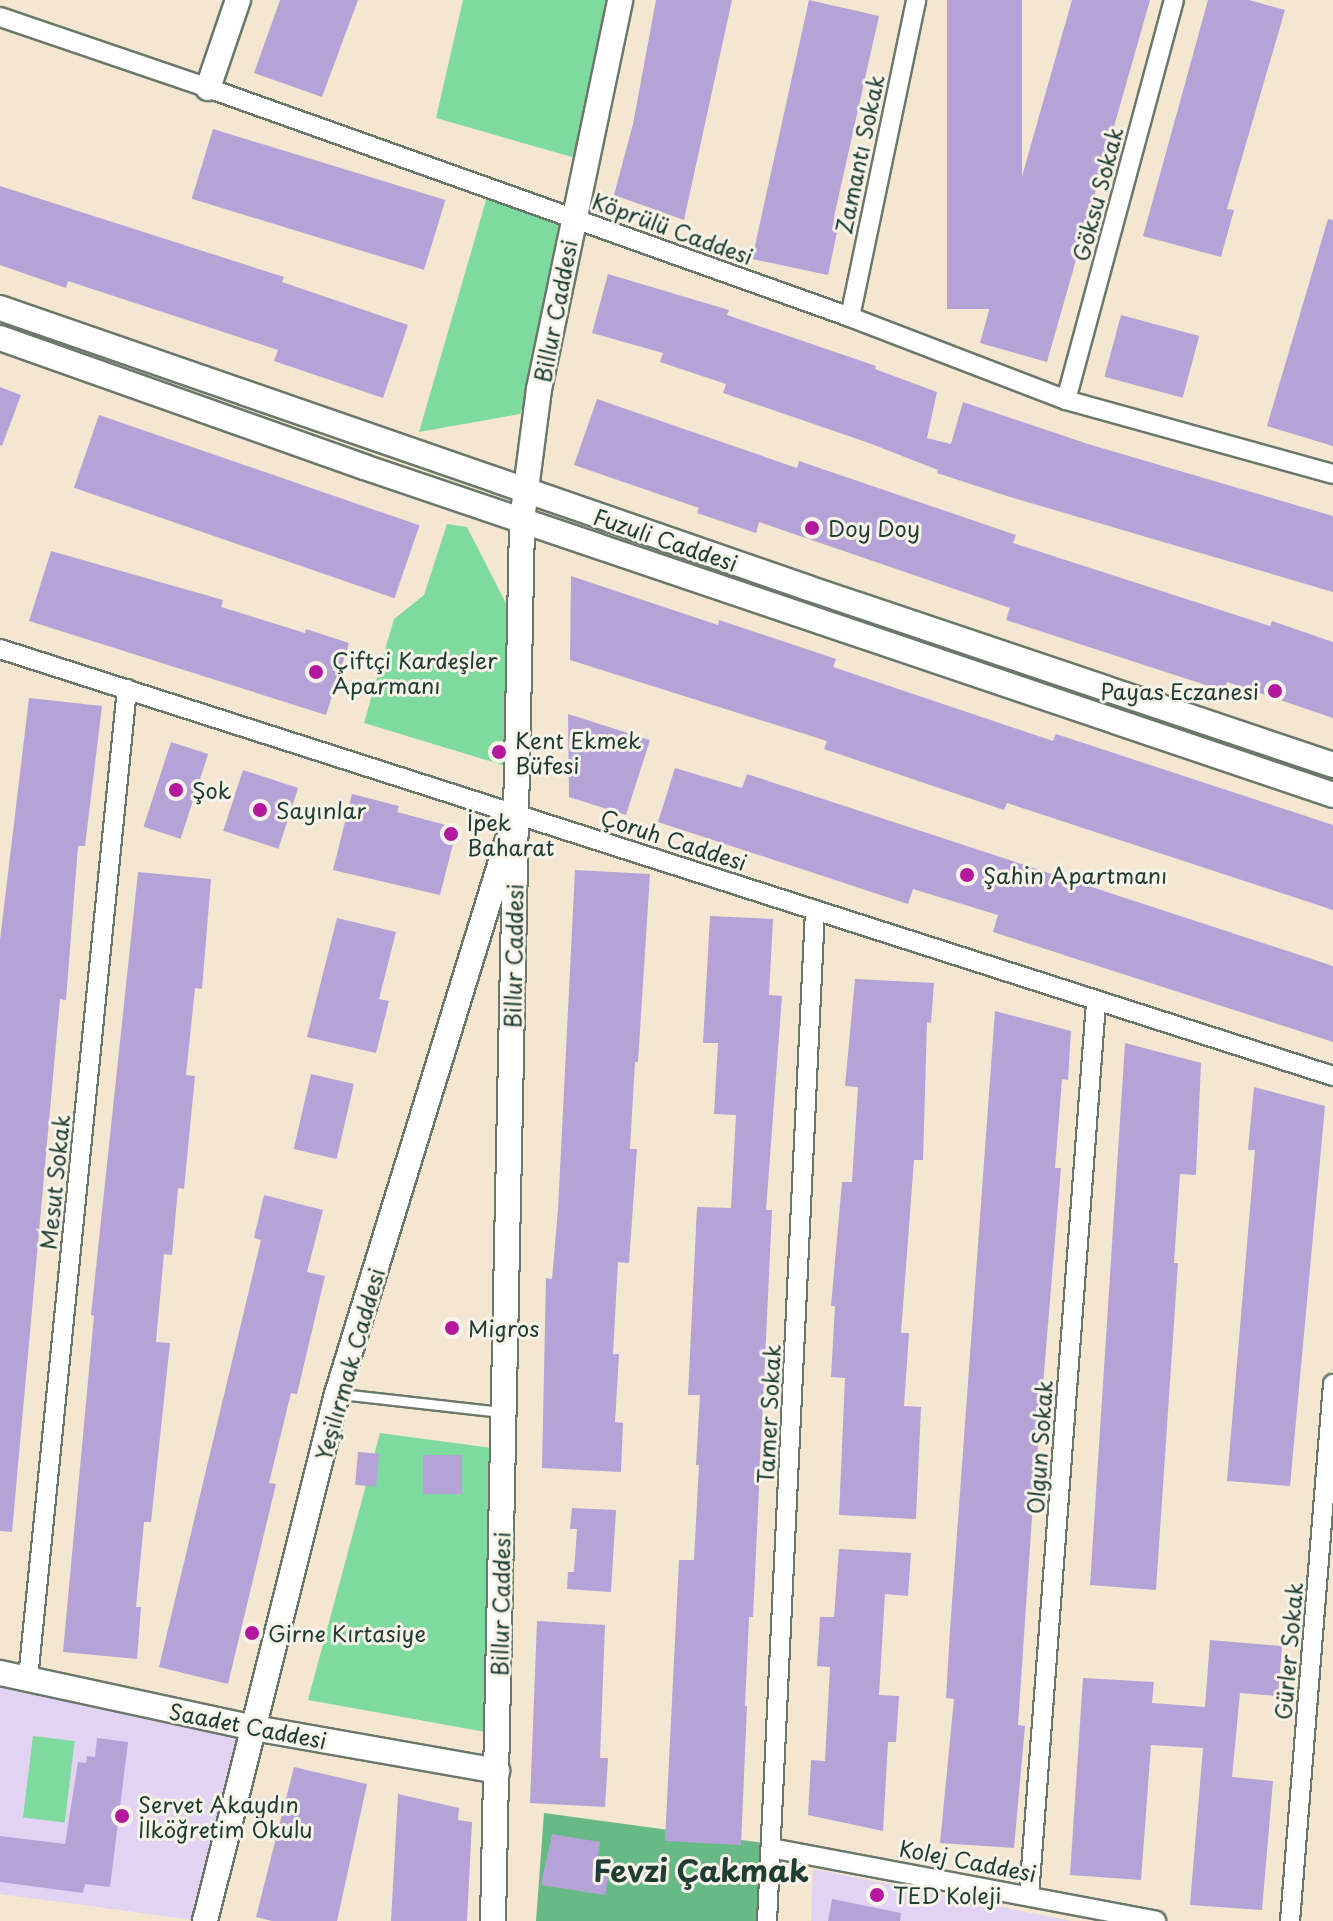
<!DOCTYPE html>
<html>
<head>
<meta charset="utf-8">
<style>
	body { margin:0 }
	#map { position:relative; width:1333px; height:1921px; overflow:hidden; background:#f4e6d0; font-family:"Playpen Sans",sans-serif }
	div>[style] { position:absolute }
	.built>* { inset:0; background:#e3d3f2 }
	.green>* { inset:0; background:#7fdaa0; transform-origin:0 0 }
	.forest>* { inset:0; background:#67ba86 }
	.building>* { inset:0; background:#b5a3d7; transform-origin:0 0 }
	.roads { filter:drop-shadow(2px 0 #6a786b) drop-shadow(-2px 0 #6a786b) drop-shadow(0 2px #6a786b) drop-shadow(0 -2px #6a786b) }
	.service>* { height:9px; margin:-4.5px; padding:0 4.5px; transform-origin:4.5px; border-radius:4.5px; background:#fff }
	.minor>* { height:18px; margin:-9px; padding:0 9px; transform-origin:9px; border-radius:9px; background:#fff }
	.tertiary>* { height:24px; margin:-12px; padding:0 12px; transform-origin:12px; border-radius:12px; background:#fff }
	.dots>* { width:22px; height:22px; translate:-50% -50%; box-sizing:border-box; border:4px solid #f7f3e8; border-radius:50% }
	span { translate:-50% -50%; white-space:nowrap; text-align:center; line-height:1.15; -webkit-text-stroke:6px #f7f3e8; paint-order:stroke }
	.street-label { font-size:22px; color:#1f3d34 }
	.poi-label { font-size:22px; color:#1f3d34 }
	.left { translate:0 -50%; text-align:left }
	.right { translate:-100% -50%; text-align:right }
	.district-label { font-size:30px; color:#1f3d34; font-weight:700 }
</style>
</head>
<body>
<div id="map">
	<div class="built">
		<i style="clip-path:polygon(0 1674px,249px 1737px,202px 1921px,0 1894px)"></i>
		<i style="clip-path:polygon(813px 1869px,1071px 1921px,811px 1921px)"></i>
	</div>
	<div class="green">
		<i style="clip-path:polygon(463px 0,620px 0,586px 161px,436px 118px)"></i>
		<i style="clip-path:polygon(487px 197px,570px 223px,537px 374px,520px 414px,419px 432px)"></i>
		<i style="clip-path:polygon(447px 524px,467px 527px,519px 629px,506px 766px,364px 723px,394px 619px,424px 595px)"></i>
		<i style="clip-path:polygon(380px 1433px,507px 1450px,497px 1734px,308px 1700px)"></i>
		<i style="left:33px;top:1736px;width:42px;height:82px;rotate:7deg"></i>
	</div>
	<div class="forest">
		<i style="clip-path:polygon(544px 1813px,771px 1844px,766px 1921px,536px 1921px)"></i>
	</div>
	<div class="building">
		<i style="clip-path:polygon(280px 0,358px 0,322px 97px,254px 73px)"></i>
		<i style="clip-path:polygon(656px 0,732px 0,684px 220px,614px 195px,633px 124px)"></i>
		<i style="clip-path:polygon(809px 0,879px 16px,834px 217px,840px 218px,828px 275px,752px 259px)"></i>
		<i style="left:947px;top:0;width:75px;height:309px"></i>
		<i style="clip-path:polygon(1072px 0,1150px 0,1047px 362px,980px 343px,1002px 263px,998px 261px)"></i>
		<i style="clip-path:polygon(1208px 0,1249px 0,1285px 10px,1227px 209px,1234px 210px,1221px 257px,1143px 236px)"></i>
		<i style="left:213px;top:129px;width:243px;height:73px;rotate:17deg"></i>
		<i style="clip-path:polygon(0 186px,284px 277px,282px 282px,408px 325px,383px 398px,274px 361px,278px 350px,68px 281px,66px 288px,0 265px)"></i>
		<i style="clip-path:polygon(1328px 219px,1333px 220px,1333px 446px,1267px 426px)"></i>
		<i style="clip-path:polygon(608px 274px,729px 310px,727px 315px,876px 366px,875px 369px,937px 392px,927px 438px,951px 444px,963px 402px,1088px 444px,1333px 516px,1333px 592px,1007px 496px,937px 473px,938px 470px,869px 443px,723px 393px,726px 384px,660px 362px,663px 353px,592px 333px)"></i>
		<i style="left:1121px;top:315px;width:81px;height:64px;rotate:15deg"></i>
		<i style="clip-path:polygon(0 387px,21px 395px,2px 446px,0 445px)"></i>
		<i style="clip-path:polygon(597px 399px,797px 468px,799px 461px,1016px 535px,1013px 543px,1270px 626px,1272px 621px,1333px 642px,1333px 718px,1227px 682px,1224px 691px,1006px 620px,1010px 608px,759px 522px,756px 533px,697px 513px,699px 508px,574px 465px)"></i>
		<i style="left:99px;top:415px;width:339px;height:77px;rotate:19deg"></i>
		<i style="clip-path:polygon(51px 551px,223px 600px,221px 607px,305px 633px,306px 629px,349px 643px,326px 715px,29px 621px)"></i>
		<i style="clip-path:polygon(571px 576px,718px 625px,719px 620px,836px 659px,833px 667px,1053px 741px,1056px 734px,1333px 825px,1333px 910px,1007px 803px,1004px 810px,824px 749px,827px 741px,570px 660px)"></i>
		<i style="clip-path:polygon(29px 698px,102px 706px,85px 846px,78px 846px,66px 1000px,60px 999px,12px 1532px,0 1531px,0 940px)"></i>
		<i style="clip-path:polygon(568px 714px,650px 740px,626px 815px,569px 797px)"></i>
		<i style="left:171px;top:742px;width:39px;height:89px;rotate:18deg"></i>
		<i style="clip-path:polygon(675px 768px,742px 788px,747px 774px,1333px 966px,1333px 1042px,993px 932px,998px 915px,913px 889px,908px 904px,658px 822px)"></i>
		<i style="left:243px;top:770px;width:58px;height:64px;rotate:18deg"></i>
		<i style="clip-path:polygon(352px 794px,399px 806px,397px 812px,457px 828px,440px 895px,333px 870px)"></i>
		<i style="clip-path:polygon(575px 870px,650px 874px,638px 1062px,635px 1062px,630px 1149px,637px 1149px,629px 1263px,618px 1262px,613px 1354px,619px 1354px,615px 1422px,623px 1423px,621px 1472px,542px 1468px,546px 1278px,552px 1279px,558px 1210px)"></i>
		<i style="clip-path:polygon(138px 872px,211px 879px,202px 989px,195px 988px,186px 1075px,195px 1076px,184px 1189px,178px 1188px,172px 1255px,164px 1254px,156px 1342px,170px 1343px,151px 1522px,144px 1522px,136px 1607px,141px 1607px,137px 1659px,63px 1652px,94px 1316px,91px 1315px)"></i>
		<i style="clip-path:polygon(710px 916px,773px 919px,769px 995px,782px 996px,766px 1210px,772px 1210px,753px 1617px,749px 1617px,745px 1706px,747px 1706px,741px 1845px,665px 1841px,679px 1560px,694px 1560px,699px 1465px,696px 1465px,700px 1395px,688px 1395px,697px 1207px,731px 1208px,736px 1115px,714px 1114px,718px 1043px,703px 1043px)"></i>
		<i style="clip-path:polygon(337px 918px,396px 932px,379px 999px,389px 1001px,376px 1053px,307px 1037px)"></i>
		<i style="clip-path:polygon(855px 979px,934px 983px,931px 1023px,927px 1022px,923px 1160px,914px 1160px,901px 1333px,909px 1333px,904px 1406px,921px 1407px,916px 1519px,839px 1515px,845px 1378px,831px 1377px,835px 1306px,831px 1306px,842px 1182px,852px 1182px,858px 1087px,845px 1086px)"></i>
		<i style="clip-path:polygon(995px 1011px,1071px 1031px,1068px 1080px,1062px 1079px,1055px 1168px,1061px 1168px,1032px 1517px,1018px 1725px,1025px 1726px,1014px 1848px,940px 1843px,954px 1699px,946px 1698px,950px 1630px)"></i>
		<i style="clip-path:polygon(1125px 1043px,1201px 1063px,1196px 1175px,1180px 1174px,1174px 1263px,1178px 1263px,1156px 1590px,1090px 1585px)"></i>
		<i style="left:311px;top:1074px;width:44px;height:77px;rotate:13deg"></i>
		<i style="clip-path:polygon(1254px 1087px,1325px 1106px,1290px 1486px,1227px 1481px,1255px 1150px,1248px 1150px)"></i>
		<i style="clip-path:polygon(264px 1195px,323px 1210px,307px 1272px,325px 1276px,297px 1394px,291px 1393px,269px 1483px,276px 1484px,228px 1684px,159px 1667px,261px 1240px,254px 1238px)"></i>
		<i style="left:358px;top:1452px;width:21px;height:33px;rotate:5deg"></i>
		<i style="left:423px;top:1455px;width:39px;height:39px"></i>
		<i style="clip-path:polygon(572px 1508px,616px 1510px,611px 1592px,567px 1589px,568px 1572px,574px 1572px,577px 1529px,570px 1529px)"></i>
		<i style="clip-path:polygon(839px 1549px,911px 1553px,908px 1596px,885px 1594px,879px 1695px,899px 1696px,896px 1742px,888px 1742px,883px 1831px,808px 1815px,811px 1760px,825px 1761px,830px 1667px,817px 1666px,820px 1617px,834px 1617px)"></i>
		<i style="clip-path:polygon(537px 1621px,605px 1625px,600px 1758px,608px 1758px,605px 1807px,530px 1803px)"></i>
		<i style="clip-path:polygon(1210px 1640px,1282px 1646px,1278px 1696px,1240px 1693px,1232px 1777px,1273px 1781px,1262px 1910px,1190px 1905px,1203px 1748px,1151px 1745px,1141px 1880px,1070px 1875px,1083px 1678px,1154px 1682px,1152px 1703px,1205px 1707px)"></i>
		<i style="clip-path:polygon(97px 1738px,128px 1742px,110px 1887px,85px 1884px,83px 1893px,0 1882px,0 1836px,65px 1844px,78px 1762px,86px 1763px,87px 1756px,95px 1757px)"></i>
		<i style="clip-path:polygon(294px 1767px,367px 1784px,337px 1921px,272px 1921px,256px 1917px)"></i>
		<i style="clip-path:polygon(398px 1794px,459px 1808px,458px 1820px,472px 1822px,467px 1921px,391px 1921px)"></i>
		<i style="clip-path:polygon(552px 1834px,600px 1842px,597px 1860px,611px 1862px,605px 1895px,541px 1885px)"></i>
		<i style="clip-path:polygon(832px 1899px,901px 1913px,900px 1921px,828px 1921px)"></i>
	</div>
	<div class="roads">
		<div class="service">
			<i style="left:341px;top:1394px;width:161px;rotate:6.4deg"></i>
		</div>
		<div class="minor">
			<i style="left:0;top:17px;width:220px;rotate:18.8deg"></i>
			<i style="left:208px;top:88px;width:682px;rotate:19.63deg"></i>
			<i style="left:850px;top:317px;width:231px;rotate:21deg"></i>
			<i style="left:1066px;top:400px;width:277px;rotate:15.5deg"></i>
			<i style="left:850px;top:317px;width:324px;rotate:-78.2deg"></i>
			<i style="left:1066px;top:400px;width:414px;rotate:-74.9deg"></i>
			<i style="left:0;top:649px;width:1400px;rotate:17.76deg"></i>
			<i style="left:28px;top:1679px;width:995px;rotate:-84.29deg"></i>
			<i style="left:771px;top:1848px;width:392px;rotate:10.7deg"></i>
			<i style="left:1029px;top:1896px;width:897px;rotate:-85.71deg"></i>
			<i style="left:767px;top:1921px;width:1012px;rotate:-87.28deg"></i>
			<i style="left:1290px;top:1921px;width:539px;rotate:-85.42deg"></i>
		</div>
		<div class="tertiary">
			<i style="left:208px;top:88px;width:93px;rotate:-71.2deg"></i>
			<i style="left:0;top:308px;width:855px;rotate:19.11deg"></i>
			<i style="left:808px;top:588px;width:554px;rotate:18.63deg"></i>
			<i style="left:0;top:338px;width:386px;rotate:19.5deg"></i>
			<i style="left:364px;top:467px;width:1023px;rotate:18.7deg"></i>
			<i style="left:0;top:1673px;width:260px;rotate:12.2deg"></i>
			<i style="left:254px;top:1728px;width:247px;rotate:10deg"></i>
			<i style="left:205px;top:1921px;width:543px;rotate:-75.94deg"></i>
			<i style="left:337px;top:1394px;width:578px;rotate:-72.88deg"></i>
			<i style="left:493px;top:1921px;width:1401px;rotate:-88.81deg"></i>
			<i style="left:522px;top:520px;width:132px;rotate:-82.6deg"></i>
			<i style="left:539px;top:389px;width:397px;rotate:-78.2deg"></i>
		</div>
	</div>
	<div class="dots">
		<i style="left:812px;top:528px;background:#b5179e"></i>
		<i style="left:316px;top:672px;background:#b5179e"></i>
		<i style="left:1275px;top:691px;background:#b5179e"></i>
		<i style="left:499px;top:752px;background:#b5179e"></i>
		<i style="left:176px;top:790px;background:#b5179e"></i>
		<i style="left:260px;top:810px;background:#b5179e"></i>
		<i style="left:451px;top:834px;background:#b5179e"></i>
		<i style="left:967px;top:875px;background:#b5179e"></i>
		<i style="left:452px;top:1328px;background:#b5179e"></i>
		<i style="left:252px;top:1633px;background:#b5179e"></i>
		<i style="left:122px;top:1816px;background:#b5179e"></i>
		<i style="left:877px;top:1895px;background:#b5179e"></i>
	</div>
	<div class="street-label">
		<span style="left:859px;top:154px;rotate:-78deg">Zamantı Sokak</span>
		<span style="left:1097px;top:194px;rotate:-75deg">Göksu Sokak</span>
		<span style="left:673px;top:228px;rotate:20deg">Köprülü Caddesi</span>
		<span style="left:555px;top:311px;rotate:-79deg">Billur Caddesi</span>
		<span style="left:666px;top:539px;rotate:19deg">Fuzuli Caddesi</span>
		<span style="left:674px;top:839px;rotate:18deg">Çoruh Caddesi</span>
		<span style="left:513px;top:956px;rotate:-89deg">Billur Caddesi</span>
		<span style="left:54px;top:1182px;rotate:-84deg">Mesut Sokak</span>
		<span style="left:349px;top:1364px;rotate:-74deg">Yeşilırmak Caddesi</span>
		<span style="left:768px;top:1414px;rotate:-87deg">Tamer Sokak</span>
		<span style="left:1039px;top:1447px;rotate:-86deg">Olgun Sokak</span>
		<span style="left:500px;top:1604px;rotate:-89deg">Billur Caddesi</span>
		<span style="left:1288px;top:1651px;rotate:-85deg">Gürler Sokak</span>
		<span style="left:248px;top:1725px;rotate:11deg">Saadet Caddesi</span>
		<span style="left:968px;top:1860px;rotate:11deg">Kolej Caddesi</span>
	</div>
	<div class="poi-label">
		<span class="left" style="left:828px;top:528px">Doy Doy</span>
		<span class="left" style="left:332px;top:672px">Çiftçi Kardeşler<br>Aparmanı</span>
		<span class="right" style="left:1259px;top:691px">Payas Eczanesi</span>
		<span class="left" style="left:515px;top:752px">Kent Ekmek<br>Büfesi</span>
		<span class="left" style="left:192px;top:790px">Şok</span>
		<span class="left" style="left:276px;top:810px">Sayınlar</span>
		<span class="left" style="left:467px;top:834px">İpek<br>Baharat</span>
		<span class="left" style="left:983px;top:875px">Şahin Apartmanı</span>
		<span class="left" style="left:468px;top:1328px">Migros</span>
		<span class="left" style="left:268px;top:1633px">Girne Kırtasiye</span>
		<span class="left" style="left:138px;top:1816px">Servet Akaydın<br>İlköğretim Okulu</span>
		<span class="left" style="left:893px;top:1895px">TED Koleji</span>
	</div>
	<div class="district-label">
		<span style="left:701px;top:1870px">Fevzi Çakmak</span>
	</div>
</div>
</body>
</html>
